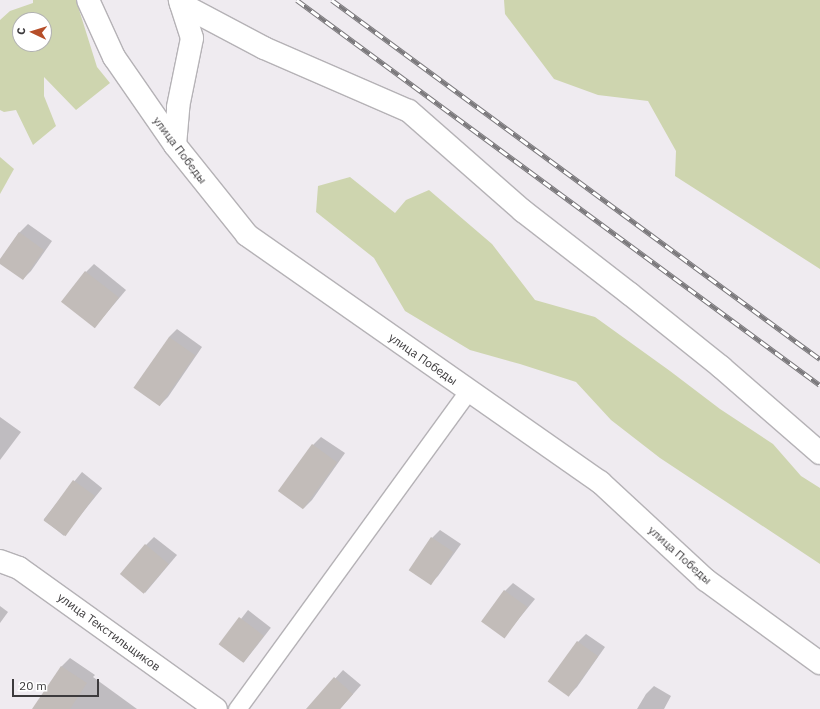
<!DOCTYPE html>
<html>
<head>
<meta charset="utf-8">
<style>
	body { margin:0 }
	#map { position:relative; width:820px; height:709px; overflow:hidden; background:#efebf0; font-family:"IBM Plex Sans",sans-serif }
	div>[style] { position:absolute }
	.green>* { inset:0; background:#ced5af }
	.shadow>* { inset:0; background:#0003; transform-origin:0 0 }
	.building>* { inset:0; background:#c2bcb9; transform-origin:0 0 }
	.roads { filter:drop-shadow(1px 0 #b5b2b6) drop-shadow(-1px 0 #b5b2b6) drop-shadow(0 1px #b5b2b6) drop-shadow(0 -1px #b5b2b6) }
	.service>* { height:17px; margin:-8.5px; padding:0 8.5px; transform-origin:8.5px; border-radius:8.5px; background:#fff }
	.minor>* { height:22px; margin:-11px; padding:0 11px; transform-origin:11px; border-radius:11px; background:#fff }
	.rail>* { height:4.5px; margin-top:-2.25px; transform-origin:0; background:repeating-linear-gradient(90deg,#fff 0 9px,#7b797c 0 18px); box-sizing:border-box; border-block:1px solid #7b797c }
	span { translate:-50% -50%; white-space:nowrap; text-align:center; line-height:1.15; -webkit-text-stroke:3px #fff; paint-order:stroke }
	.street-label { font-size:12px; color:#3d3b3d }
	.north { position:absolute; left:12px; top:12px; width:40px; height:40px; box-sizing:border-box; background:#fff; border:1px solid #b1b1b1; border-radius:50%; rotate:274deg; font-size:11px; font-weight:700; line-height:16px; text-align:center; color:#3d3b3d }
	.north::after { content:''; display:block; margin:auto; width:14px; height:18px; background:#b64e29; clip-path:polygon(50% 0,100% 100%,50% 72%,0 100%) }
	.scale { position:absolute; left:12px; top:679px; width:87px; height:18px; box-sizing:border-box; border:2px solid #3d3b3d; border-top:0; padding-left:5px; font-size:12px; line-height:14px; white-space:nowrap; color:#3d3b3d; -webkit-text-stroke:3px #fff; paint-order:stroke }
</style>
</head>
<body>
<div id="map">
	<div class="green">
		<i style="clip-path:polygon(evenodd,33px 0,76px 0,97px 67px,110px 83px,76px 110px,44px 77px,44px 96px,56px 126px,33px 145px,16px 110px,4px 112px,0 110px,0 20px,10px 11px,33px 3px,33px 0,20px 20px,44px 20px,44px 44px,20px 44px,20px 20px)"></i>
		<i style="clip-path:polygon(504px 0,820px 0,820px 269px,675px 176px,676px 151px,648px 101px,598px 95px,554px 79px,505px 14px)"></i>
		<i style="clip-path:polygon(0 157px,14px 169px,0 194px)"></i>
		<i style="clip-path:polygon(350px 177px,395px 213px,406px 200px,429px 190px,492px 244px,535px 300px,595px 317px,670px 371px,720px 409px,773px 444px,801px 476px,820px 488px,820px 564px,660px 458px,611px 420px,576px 382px,520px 364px,470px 350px,405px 311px,374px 258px,316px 212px,318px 186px)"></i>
	</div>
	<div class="shadow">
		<i style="clip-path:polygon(28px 224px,52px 241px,31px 271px,23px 279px,0 263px,0 260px,19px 233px)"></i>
		<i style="clip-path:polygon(94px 264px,126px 290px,94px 328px,86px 272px)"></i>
		<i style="clip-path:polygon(177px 329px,202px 347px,168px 397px,160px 405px,169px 337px)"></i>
		<i style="clip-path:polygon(0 417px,21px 432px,0 460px)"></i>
		<i style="clip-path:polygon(321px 437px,345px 453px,312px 500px,304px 508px,313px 445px)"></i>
		<i style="left:82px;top:472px;width:26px;height:61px;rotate:39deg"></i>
		<i style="clip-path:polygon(440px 530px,461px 544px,438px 576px,430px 584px,432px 538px)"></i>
		<i style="clip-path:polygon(154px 537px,177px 555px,145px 593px,146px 545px)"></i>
		<i style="clip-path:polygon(513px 583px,535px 599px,504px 637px,505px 591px)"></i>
		<i style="clip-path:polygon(0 606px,8px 612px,0 623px)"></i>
		<i style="left:248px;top:610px;width:29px;height:44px;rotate:38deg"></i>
		<i style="clip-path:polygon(586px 634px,605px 647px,577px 687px,569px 695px,578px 642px)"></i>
		<i style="clip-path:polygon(70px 658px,95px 675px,93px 677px,137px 709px,33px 709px,62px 666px)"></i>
		<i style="clip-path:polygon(343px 670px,361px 685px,340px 709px,308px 709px)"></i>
		<i style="clip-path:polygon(654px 686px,671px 696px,664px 709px,637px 709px,646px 694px)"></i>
	</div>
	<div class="building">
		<i style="clip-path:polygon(19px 232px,44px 250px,23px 280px,0 264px,0 259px)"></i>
		<i style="left:85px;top:271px;width:43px;height:39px;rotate:38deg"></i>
		<i style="left:169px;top:337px;width:32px;height:62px;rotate:35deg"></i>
		<i style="left:312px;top:444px;width:31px;height:58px;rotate:36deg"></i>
		<i style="left:73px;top:480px;width:27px;height:50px;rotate:36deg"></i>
		<i style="left:431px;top:537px;width:27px;height:40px;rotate:34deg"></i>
		<i style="left:145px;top:544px;width:31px;height:39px;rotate:40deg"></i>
		<i style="left:504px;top:590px;width:29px;height:39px;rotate:36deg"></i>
		<i style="left:239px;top:617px;width:31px;height:34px;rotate:37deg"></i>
		<i style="left:577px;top:641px;width:26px;height:50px;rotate:36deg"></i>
		<i style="clip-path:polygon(61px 666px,87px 683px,70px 709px,32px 709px)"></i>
		<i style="clip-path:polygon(334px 677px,353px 694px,340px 709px,306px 709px)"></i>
	</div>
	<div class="roads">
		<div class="service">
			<i style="left:237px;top:709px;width:393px;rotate:-54deg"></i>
		</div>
		<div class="minor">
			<i style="left:88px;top:0;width:63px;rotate:65.5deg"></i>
			<i style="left:114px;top:57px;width:107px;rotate:55.3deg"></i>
			<i style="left:175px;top:145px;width:115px;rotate:51.3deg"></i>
			<i style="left:247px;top:235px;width:431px;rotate:35deg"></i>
			<i style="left:600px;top:482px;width:144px;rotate:42.8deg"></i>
			<i style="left:706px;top:580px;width:141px;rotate:36.1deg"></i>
			<i style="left:181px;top:4px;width:94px;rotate:27.9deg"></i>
			<i style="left:264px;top:48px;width:158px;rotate:23.5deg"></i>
			<i style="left:409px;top:111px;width:152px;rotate:41.3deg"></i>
			<i style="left:523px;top:211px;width:135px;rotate:37.8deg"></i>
			<i style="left:630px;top:294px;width:117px;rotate:38.7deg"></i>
			<i style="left:721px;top:367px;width:131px;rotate:41deg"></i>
			<i style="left:175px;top:145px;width:38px;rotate:-85deg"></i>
			<i style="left:178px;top:107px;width:70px;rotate:-78.5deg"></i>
			<i style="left:192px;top:38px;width:40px;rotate:-108deg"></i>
			<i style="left:0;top:561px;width:20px;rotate:20deg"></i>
			<i style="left:19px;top:568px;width:242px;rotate:35.6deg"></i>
		</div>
	</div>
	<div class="rail">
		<i style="left:297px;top:0;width:649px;rotate:36.36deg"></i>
		<i style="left:332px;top:0;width:606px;rotate:36.34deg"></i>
	</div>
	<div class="street-label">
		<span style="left:180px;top:150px;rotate:53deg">улица Победы</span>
		<span style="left:423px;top:359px;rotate:35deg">улица Победы</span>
		<span style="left:680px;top:555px;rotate:42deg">улица Победы</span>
		<span style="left:109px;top:632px;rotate:36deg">улица Текстильщиков</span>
	</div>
	<div class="north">С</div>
	<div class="scale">20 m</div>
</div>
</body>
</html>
